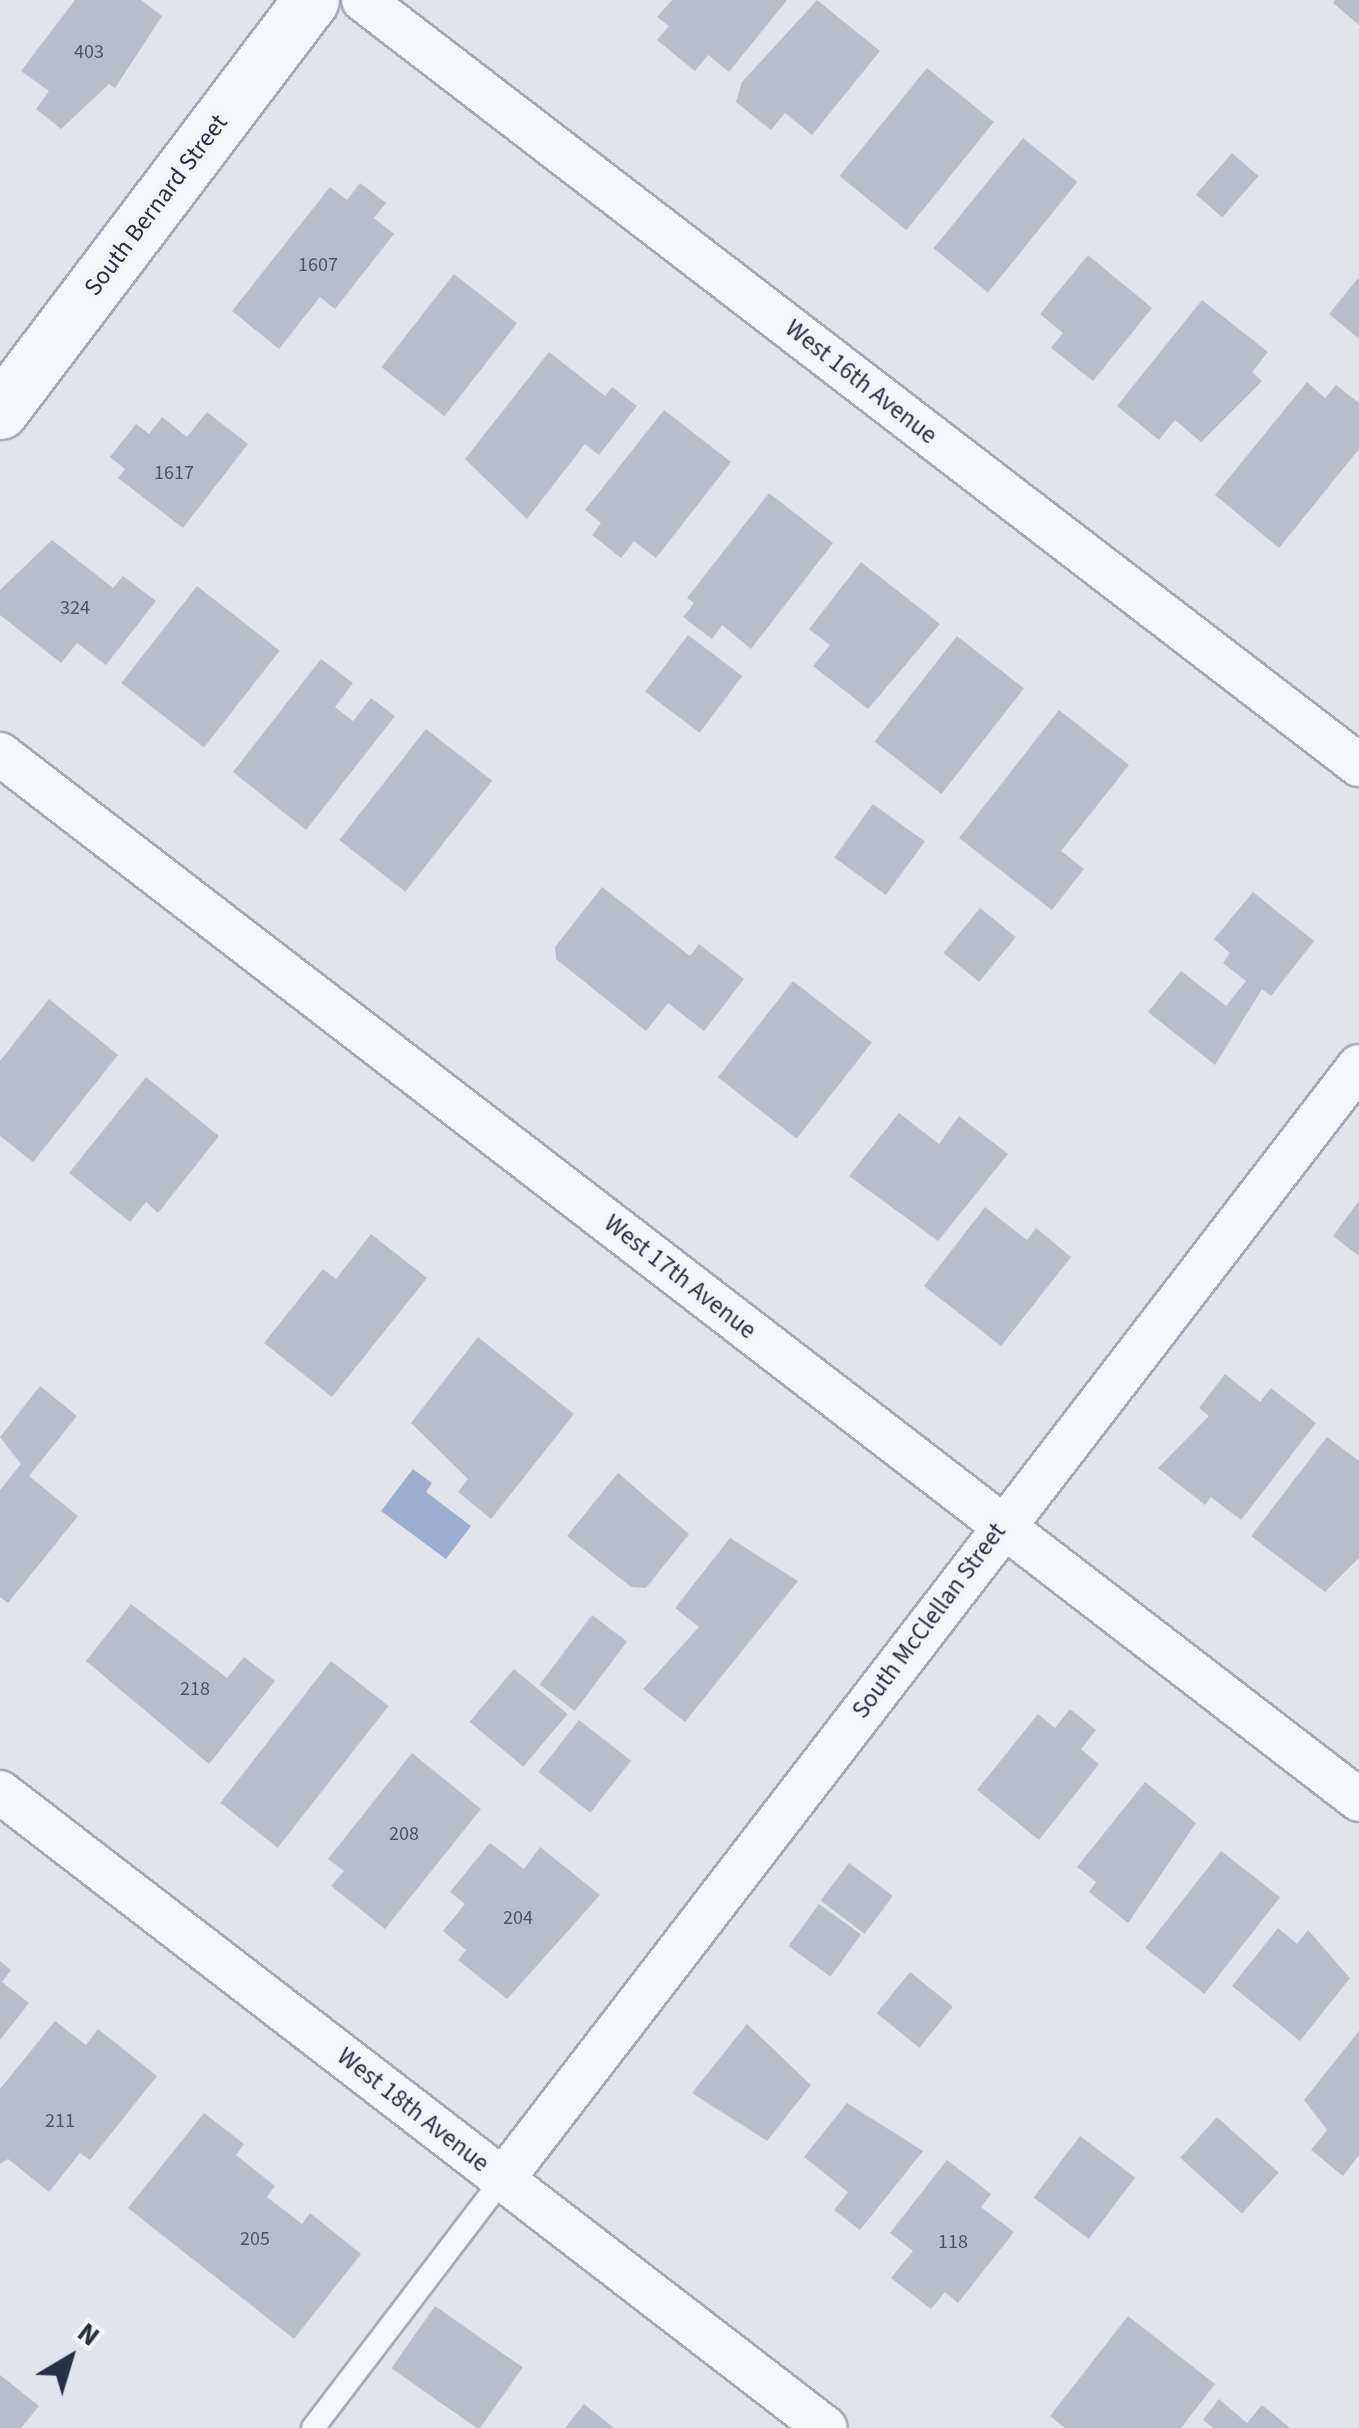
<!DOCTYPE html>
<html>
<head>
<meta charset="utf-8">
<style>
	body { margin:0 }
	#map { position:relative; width:1359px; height:2428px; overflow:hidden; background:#e2e4eb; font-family:"Source Sans 3",sans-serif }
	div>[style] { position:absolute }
	.water>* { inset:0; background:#9baecd }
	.building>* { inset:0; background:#b8bdc9; transform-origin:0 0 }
	.roads { filter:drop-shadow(2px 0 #a6aab6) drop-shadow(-2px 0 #a6aab6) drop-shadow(0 2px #a6aab6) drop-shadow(0 -2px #a6aab6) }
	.service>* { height:22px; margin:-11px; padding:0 11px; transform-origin:11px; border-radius:11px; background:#f5f6f9 }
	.minor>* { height:42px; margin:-21px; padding:0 21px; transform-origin:21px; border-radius:21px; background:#f5f6f9 }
	.tertiary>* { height:55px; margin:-27.5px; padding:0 27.5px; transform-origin:27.5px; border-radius:27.5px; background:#f5f6f9 }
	span { translate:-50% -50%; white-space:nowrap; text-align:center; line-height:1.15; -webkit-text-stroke:8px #f2f4f8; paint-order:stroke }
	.number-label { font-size:20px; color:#4c5365 }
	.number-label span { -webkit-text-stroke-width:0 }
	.street-label { font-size:25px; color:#283044 }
	.north { position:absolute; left:20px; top:2308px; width:100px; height:100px; -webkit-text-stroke:8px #f2f4f8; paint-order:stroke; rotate:38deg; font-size:28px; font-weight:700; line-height:40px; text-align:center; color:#283044 }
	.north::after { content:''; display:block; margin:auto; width:35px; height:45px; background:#283044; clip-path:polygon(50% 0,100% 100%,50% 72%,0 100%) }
</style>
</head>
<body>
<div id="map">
	<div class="water">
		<i style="clip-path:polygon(413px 1469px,432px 1483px,426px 1492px,471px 1526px,446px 1559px,381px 1511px)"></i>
	</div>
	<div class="building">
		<i style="clip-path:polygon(75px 0,141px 0,162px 16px,115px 88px,109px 84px,61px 129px,36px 109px,49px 91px,21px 71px)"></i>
		<i style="clip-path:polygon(672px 0,787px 0,729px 72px,708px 55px,695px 71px,657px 40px,669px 26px,657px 17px)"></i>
		<i style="clip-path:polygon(817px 0,880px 51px,812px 135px,785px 113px,771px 130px,736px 102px,742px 82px)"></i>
		<i style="clip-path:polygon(1335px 0,1359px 0,1359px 25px,1333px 3px)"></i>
		<i style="left:927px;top:68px;width:86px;height:139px;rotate:39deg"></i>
		<i style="left:1023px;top:138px;width:70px;height:142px;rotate:39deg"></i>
		<i style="left:1232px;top:153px;width:35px;height:55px;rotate:41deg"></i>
		<i style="clip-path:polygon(360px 183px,386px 203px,374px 218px,394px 234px,335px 309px,320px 297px,279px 349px,232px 311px,330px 187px,347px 200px)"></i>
		<i style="clip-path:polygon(1088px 255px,1152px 308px,1093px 381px,1051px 348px,1063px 333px,1040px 314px)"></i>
		<i style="left:454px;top:274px;width:80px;height:118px;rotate:38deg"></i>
		<i style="clip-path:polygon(1359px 277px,1359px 339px,1329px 314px)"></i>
		<i style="clip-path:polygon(1202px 300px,1268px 352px,1252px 372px,1262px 381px,1201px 442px,1175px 420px,1159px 440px,1117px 406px)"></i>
		<i style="clip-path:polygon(549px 352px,605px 396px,612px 387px,637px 406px,599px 455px,585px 444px,527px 519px,465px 459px)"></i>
		<i style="clip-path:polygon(1307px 382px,1325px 398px,1336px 385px,1359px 403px,1359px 449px,1279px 548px,1215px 495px)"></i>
		<i style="clip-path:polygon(664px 410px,731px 462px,656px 558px,634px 541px,621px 558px,592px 535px,601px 523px,585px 510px)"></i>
		<i style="clip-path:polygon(207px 412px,248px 444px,183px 528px,118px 478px,125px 469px,110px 457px,136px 424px,149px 434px,162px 417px,187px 437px)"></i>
		<i style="clip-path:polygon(769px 493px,833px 543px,751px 649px,722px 625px,712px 639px,683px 617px,694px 603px,687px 598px)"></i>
		<i style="clip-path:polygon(52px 540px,113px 588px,123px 576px,156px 601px,106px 665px,77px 643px,61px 663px,0 615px,0 590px)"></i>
		<i style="clip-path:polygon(861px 562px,940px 624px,868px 709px,813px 666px,830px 645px,809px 629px)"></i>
		<i style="left:197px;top:586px;width:105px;height:123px;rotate:38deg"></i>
		<i style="left:688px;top:635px;width:68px;height:71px;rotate:37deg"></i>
		<i style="left:957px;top:636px;width:85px;height:134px;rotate:38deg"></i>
		<i style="clip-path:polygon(321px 659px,353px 683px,335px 707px,353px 721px,371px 698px,395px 716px,306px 830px,233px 772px)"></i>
		<i style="clip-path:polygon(1059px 710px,1129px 765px,1061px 851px,1084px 869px,1052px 910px,959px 838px)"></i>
		<i style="left:426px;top:729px;width:84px;height:141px;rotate:38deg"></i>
		<i style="left:873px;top:804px;width:64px;height:66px;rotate:36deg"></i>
		<i style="clip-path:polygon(602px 887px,690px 956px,699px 944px,744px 979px,704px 1031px,668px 1003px,646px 1031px,556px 959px,555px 947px)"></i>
		<i style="clip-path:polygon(1253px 892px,1314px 941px,1271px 996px,1262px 989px,1215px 1065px,1148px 1012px,1181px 971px,1226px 1006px,1246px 981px,1223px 963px,1230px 953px,1214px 939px)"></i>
		<i style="left:980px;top:908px;width:46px;height:58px;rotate:39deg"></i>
		<i style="left:793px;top:981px;width:100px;height:122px;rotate:38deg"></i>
		<i style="clip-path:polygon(49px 999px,118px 1055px,33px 1162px,0 1136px,0 1061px)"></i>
		<i style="clip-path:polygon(146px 1077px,219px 1136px,158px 1213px,146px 1202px,130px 1222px,69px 1173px)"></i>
		<i style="clip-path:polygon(899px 1113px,939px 1144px,959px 1116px,1008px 1154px,938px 1241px,849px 1176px)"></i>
		<i style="clip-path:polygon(1359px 1201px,1359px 1256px,1333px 1236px)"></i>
		<i style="clip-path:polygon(985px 1207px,1027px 1240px,1036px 1228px,1071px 1257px,1001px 1346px,924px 1286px)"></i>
		<i style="clip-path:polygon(371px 1234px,427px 1278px,332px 1397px,264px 1343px,323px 1269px,336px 1279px)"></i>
		<i style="clip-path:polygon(478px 1337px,574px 1414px,491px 1519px,458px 1492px,468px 1479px,411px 1423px)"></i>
		<i style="clip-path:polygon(1225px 1374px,1260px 1402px,1271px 1388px,1316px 1423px,1241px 1520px,1211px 1497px,1205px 1505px,1158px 1468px,1209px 1416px,1199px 1408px)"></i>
		<i style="clip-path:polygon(40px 1386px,77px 1416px,29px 1476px,78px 1516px,8px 1603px,0 1597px,0 1490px,21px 1464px,0 1437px)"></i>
		<i style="clip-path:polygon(1327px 1437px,1359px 1461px,1359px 1558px,1325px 1592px,1251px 1536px)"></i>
		<i style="clip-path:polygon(618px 1473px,689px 1534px,646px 1588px,631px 1587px,567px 1536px)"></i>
		<i style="clip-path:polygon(730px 1538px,798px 1581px,685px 1722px,643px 1689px,699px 1627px,675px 1608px)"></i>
		<i style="clip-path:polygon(131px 1604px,227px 1678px,244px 1657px,275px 1681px,209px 1764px,86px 1661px)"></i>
		<i style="left:592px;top:1615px;width:44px;height:87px;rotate:37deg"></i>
		<i style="left:331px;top:1661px;width:73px;height:180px;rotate:38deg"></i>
		<i style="left:514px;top:1669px;width:70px;height:69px;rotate:40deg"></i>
		<i style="clip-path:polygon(1070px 1709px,1096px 1730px,1081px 1749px,1099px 1764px,1039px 1840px,977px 1790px,1038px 1714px,1055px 1728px)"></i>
		<i style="left:579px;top:1720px;width:66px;height:66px;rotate:38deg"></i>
		<i style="clip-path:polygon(412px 1753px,481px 1809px,385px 1929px,331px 1886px,344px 1871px,328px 1859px)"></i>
		<i style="clip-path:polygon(1145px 1782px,1196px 1823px,1128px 1923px,1089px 1892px,1096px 1882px,1077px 1867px)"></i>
		<i style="clip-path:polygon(490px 1843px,524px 1869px,540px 1847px,600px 1895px,507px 1999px,458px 1960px,466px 1950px,443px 1931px,465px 1904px,450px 1892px)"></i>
		<i style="left:1221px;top:1851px;width:75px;height:123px;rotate:38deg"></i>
		<i style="left:849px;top:1863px;width:55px;height:47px;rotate:37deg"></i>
		<i style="left:819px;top:1904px;width:52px;height:52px;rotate:36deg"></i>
		<i style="clip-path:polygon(1278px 1928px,1297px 1944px,1308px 1930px,1350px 1978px,1300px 2041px,1232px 1986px)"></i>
		<i style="clip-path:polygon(0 1961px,11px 1970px,2px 1982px,29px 2003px,0 2040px)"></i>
		<i style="left:910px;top:1972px;width:55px;height:53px;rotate:39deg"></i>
		<i style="clip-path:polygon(55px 2021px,86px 2045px,98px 2029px,157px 2076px,90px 2160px,80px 2153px,49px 2192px,8px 2159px,0 2164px,0 2089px)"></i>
		<i style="clip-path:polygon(747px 2024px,811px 2085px,767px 2141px,692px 2093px)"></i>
		<i style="clip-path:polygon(1359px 2031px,1359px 2155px,1343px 2176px,1311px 2150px,1327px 2130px,1304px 2100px)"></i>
		<i style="clip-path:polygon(847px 2103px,923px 2151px,860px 2230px,834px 2210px,848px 2192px,804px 2157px)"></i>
		<i style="clip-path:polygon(204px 2113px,244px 2144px,236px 2155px,275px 2186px,267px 2197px,302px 2224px,310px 2213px,361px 2254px,294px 2339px,128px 2208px)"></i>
		<i style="left:1217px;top:2117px;width:83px;height:55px;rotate:42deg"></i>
		<i style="left:1080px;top:2136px;width:69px;height:77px;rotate:37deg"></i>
		<i style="clip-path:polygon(947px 2160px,991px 2194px,981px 2207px,1014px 2232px,958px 2303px,945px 2292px,931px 2309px,891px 2278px,913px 2251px,890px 2233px)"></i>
		<i style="left:435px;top:2306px;width:107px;height:76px;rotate:35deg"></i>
		<i style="clip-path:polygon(1128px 2316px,1215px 2384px,1181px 2428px,1065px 2428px,1050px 2416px)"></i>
		<i style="clip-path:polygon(0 2375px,39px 2406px,21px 2428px,0 2428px)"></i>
		<i style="clip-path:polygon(1219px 2399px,1247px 2423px,1262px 2405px,1290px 2428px,1213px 2428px,1203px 2420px)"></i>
		<i style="clip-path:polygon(584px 2404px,614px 2428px,565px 2428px)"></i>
	</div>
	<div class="roads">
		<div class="service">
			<i style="left:313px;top:2428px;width:313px;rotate:-52.7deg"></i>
		</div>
		<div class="minor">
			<i style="left:363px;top:0;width:1256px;rotate:37.53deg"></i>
			<i style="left:0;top:754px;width:1715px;rotate:37.58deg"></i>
			<i style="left:0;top:1792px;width:1042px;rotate:37.6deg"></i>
			<i style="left:503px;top:2179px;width:1404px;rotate:-52.44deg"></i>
		</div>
		<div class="tertiary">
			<i style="left:0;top:411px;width:515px;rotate:-52.89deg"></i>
		</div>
	</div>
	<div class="number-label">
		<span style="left:89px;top:52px">403</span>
		<span style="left:318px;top:265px">1607</span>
		<span style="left:174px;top:473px">1617</span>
		<span style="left:75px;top:608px">324</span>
		<span style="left:195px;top:1689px">218</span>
		<span style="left:404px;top:1834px">208</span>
		<span style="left:518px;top:1918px">204</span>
		<span style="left:60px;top:2121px">211</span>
		<span style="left:255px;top:2239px">205</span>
		<span style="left:953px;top:2242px">118</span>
	</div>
	<div class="street-label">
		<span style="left:156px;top:205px;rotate:-53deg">South Bernard Street</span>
		<span style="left:861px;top:382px;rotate:38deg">West 16th Avenue</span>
		<span style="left:680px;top:1277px;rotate:38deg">West 17th Avenue</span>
		<span style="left:929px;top:1621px;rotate:-53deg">South McClellan Street</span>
		<span style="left:413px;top:2110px;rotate:38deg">West 18th Avenue</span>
	</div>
	<div class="north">N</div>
</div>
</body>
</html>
